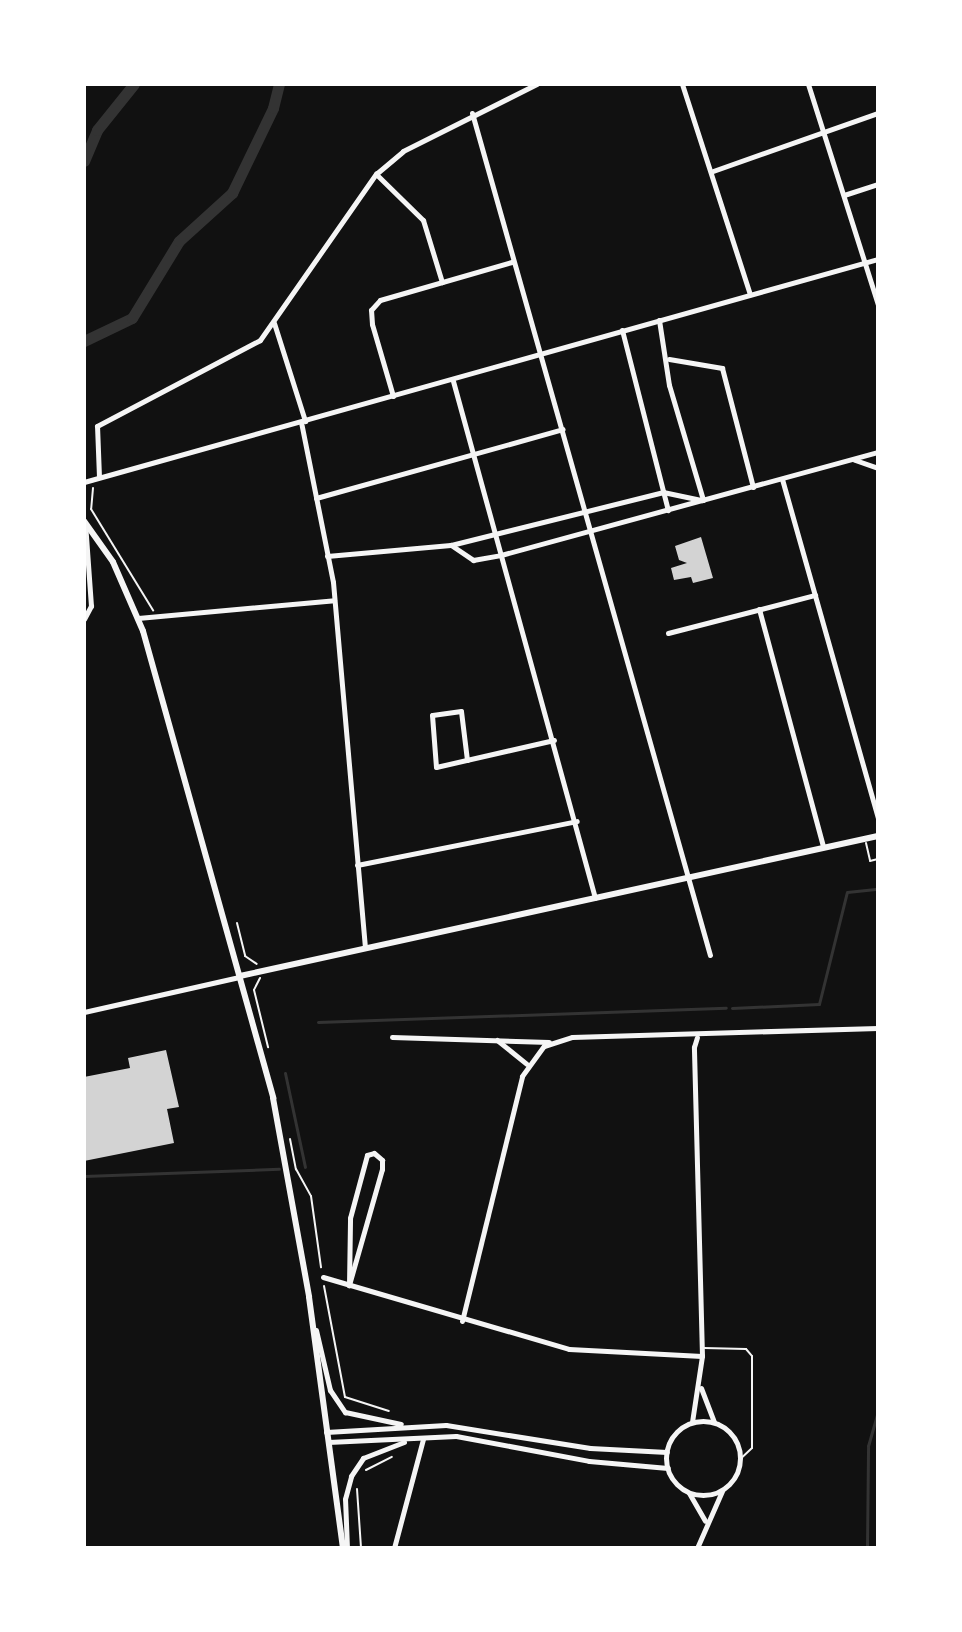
<!DOCTYPE html>
<html>
<head>
<meta charset="utf-8">
<style>
	body { margin:0 }
	#map { position:relative; width:962px; height:1632px; overflow:hidden; background:#111; font-family:"Titillium Web",sans-serif }
	div>[style] { position:absolute }
	.stream>* { height:3px; margin:-1.5px; padding:0 1.5px; transform-origin:1.5px; border-radius:1.5px; background:#333 }
	.canal>* { height:11px; margin:-5.5px; padding:0 5.5px; transform-origin:5.5px; border-radius:5.5px; background:#333 }
	.building>* { inset:0; background:#d3d3d3 }
	.path>* { height:2px; margin:-1px; padding:0 1px; transform-origin:1px; border-radius:1px; background:#f5f5f5 }
	.service>* { height:2px; margin:-1px; padding:0 1px; transform-origin:1px; border-radius:1px; background:#f5f5f5 }
	.minor>* { height:5px; margin:-2.5px; padding:0 2.5px; transform-origin:2.5px; border-radius:2.5px; background:#f5f5f5 }
	.minor>.ring { margin:-2.5px; padding:0; box-sizing:content-box; background:none; border:5px solid #f5f5f5; border-radius:50% }
	.tertiary>* { height:6px; margin:-3px; padding:0 3px; transform-origin:3px; border-radius:3px; background:#f5f5f5 }
	span { translate:-50% -50%; white-space:nowrap; text-align:center; line-height:1.15; -webkit-text-stroke:8px #fff; paint-order:stroke }
	.frame { position:absolute; inset:0; border:86px solid #fff; pointer-events:none }
</style>
</head>
<body>
<div id="map">
	<div class="stream">
		<i style="left:732px;top:1008px;width:87px;rotate:-2.6deg"></i>
		<i style="left:819px;top:1004px;width:115px;rotate:-76deg"></i>
		<i style="left:847px;top:892px;width:31px;rotate:-6deg"></i>
		<i style="left:318px;top:1022px;width:408px;rotate:-2deg"></i>
		<i style="left:285px;top:1073px;width:96px;rotate:78deg"></i>
		<i style="left:84px;top:1176px;width:195px;rotate:-2.1deg"></i>
		<i style="left:867px;top:1548px;width:102px;rotate:-89.4deg"></i>
		<i style="left:868px;top:1446px;width:37px;rotate:-74deg"></i>
	</div>
	<div class="canal">
		<i style="left:84px;top:161px;width:34px;rotate:-67deg"></i>
		<i style="left:97px;top:130px;width:59px;rotate:-51.2deg"></i>
		<i style="left:84px;top:341px;width:53px;rotate:-25.6deg"></i>
		<i style="left:132px;top:318px;width:90px;rotate:-58.6deg"></i>
		<i style="left:179px;top:241px;width:72px;rotate:-42.2deg"></i>
		<i style="left:232px;top:193px;width:94px;rotate:-64.2deg"></i>
		<i style="left:273px;top:108px;width:25px;rotate:-76deg"></i>
	</div>
	<div class="building">
		<i style="clip-path:polygon(701px 537px,713px 578px,693px 583px,691px 577px,674px 580px,671px 568px,687px 563px,679px 560px,675px 546px)"></i>
		<i style="clip-path:polygon(166px 1050px,179px 1107px,167px 1109px,174px 1143px,84px 1161px,84px 1077px,130px 1068px,128px 1058px)"></i>
	</div>
	<div class="path">
		<i style="left:93px;top:488px;width:21px;rotate:95deg"></i>
		<i style="left:91px;top:509px;width:119px;rotate:58.5deg"></i>
		<i style="left:237px;top:923px;width:34px;rotate:76deg"></i>
		<i style="left:245px;top:956px;width:14px;rotate:34deg"></i>
		<i style="left:260px;top:978px;width:13px;rotate:117deg"></i>
		<i style="left:254px;top:990px;width:59px;rotate:76.2deg"></i>
		<i style="left:290px;top:1139px;width:31px;rotate:79deg"></i>
		<i style="left:296px;top:1169px;width:31px;rotate:61deg"></i>
		<i style="left:311px;top:1196px;width:72px;rotate:82deg"></i>
		<i style="left:324px;top:1286px;width:113px;rotate:79.3deg"></i>
		<i style="left:345px;top:1397px;width:46px;rotate:17.7deg"></i>
		<i style="left:366px;top:1470px;width:29px;rotate:-27deg"></i>
		<i style="left:357px;top:1489px;width:59px;rotate:86.1deg"></i>
	</div>
	<div class="service">
		<i style="left:866px;top:843px;width:18px;rotate:77deg"></i>
		<i style="left:870px;top:861px;width:8px;rotate:-14deg"></i>
		<i style="left:704px;top:1348px;width:42px;rotate:1.4deg"></i>
		<i style="left:746px;top:1349px;width:9px;rotate:49deg"></i>
		<i style="left:752px;top:1356px;width:92px;rotate:90deg"></i>
		<i style="left:752px;top:1448px;width:16px;rotate:137deg"></i>
	</div>
	<div class="minor">
		<i style="left:682px;top:84px;width:221px;rotate:72.1deg"></i>
		<i style="left:808px;top:84px;width:232px;rotate:72.4deg"></i>
		<i style="left:472px;top:113px;width:875px;rotate:74.22deg"></i>
		<i style="left:713px;top:171px;width:175px;rotate:-19.4deg"></i>
		<i style="left:376px;top:174px;width:66px;rotate:44.4deg"></i>
		<i style="left:423px;top:220px;width:65px;rotate:73deg"></i>
		<i style="left:844px;top:195px;width:36px;rotate:-18deg"></i>
		<i style="left:659px;top:320px;width:66px;rotate:81.3deg"></i>
		<i style="left:669px;top:385px;width:120px;rotate:73.5deg"></i>
		<i style="left:274px;top:323px;width:103px;rotate:72.4deg"></i>
		<i style="left:622px;top:330px;width:186px;rotate:75.7deg"></i>
		<i style="left:669px;top:359px;width:54px;rotate:9.6deg"></i>
		<i style="left:722px;top:368px;width:123px;rotate:75.4deg"></i>
		<i style="left:453px;top:381px;width:536px;rotate:74.64deg"></i>
		<i style="left:393px;top:396px;width:75px;rotate:-106.3deg"></i>
		<i style="left:372px;top:324px;width:14px;rotate:-94deg"></i>
		<i style="left:371px;top:310px;width:13px;rotate:-48deg"></i>
		<i style="left:380px;top:300px;width:137px;rotate:-16.1deg"></i>
		<i style="left:301px;top:422px;width:163px;rotate:78.7deg"></i>
		<i style="left:333px;top:582px;width:367px;rotate:85deg"></i>
		<i style="left:855px;top:460px;width:24px;rotate:19deg"></i>
		<i style="left:99px;top:477px;width:51px;rotate:-92.2deg"></i>
		<i style="left:97px;top:426px;width:184px;rotate:-27.8deg"></i>
		<i style="left:260px;top:340px;width:203px;rotate:-55.1deg"></i>
		<i style="left:376px;top:174px;width:35px;rotate:-40deg"></i>
		<i style="left:403px;top:151px;width:150px;rotate:-26.6deg"></i>
		<i style="left:782px;top:479px;width:353px;rotate:74.2deg"></i>
		<i style="left:84px;top:482px;width:825px;rotate:-15.69deg"></i>
		<i style="left:316px;top:498px;width:256px;rotate:-15.6deg"></i>
		<i style="left:451px;top:545px;width:27px;rotate:34deg"></i>
		<i style="left:473px;top:560px;width:28px;rotate:-10deg"></i>
		<i style="left:501px;top:555px;width:391px;rotate:-15.3deg"></i>
		<i style="left:327px;top:556px;width:124px;rotate:-5.1deg"></i>
		<i style="left:451px;top:545px;width:219px;rotate:-14deg"></i>
		<i style="left:663px;top:492px;width:40px;rotate:12deg"></i>
		<i style="left:759px;top:609px;width:246px;rotate:74.9deg"></i>
		<i style="left:138px;top:618px;width:197px;rotate:-5.2deg"></i>
		<i style="left:84px;top:619px;width:15px;rotate:-62deg"></i>
		<i style="left:91px;top:606px;width:83px;rotate:-94.1deg"></i>
		<i style="left:668px;top:633px;width:152px;rotate:-14.5deg"></i>
		<i style="left:467px;top:760px;width:49px;rotate:-97deg"></i>
		<i style="left:461px;top:711px;width:29px;rotate:172deg"></i>
		<i style="left:432px;top:715px;width:52px;rotate:85.6deg"></i>
		<i style="left:436px;top:767px;width:121px;rotate:-12.9deg"></i>
		<i style="left:357px;top:865px;width:224px;rotate:-11.3deg"></i>
		<i style="left:84px;top:1012px;width:159px;rotate:-12.7deg"></i>
		<i style="left:392px;top:1037px;width:157px;rotate:1.8deg"></i>
		<i style="left:497px;top:1040px;width:38px;rotate:39deg"></i>
		<i style="left:374px;top:1153px;width:11px;rotate:41deg"></i>
		<i style="left:382px;top:1160px;width:9px;rotate:90deg"></i>
		<i style="left:382px;top:1169px;width:121px;rotate:105.9deg"></i>
		<i style="left:349px;top:1285px;width:67px;rotate:-89.1deg"></i>
		<i style="left:350px;top:1218px;width:65px;rotate:-74.9deg"></i>
		<i style="left:367px;top:1155px;width:7px;rotate:-16deg"></i>
		<i style="left:323px;top:1277px;width:256px;rotate:16.3deg"></i>
		<i style="left:569px;top:1349px;width:133px;rotate:3deg"></i>
		<i style="left:462px;top:1321px;width:252px;rotate:-76.2deg"></i>
		<i style="left:522px;top:1076px;width:37px;rotate:-54deg"></i>
		<i style="left:544px;top:1046px;width:29px;rotate:-18deg"></i>
		<i style="left:572px;top:1037px;width:306px;rotate:-1.7deg"></i>
		<i style="left:316px;top:1330px;width:62px;rotate:76.9deg"></i>
		<i style="left:330px;top:1390px;width:27px;rotate:56deg"></i>
		<i style="left:345px;top:1412px;width:57px;rotate:12.1deg"></i>
		<i style="left:701px;top:1388px;width:36px;rotate:69deg"></i>
		<i class="ring" style="left:666px;top:1421px;width:69px;height:69px"></i>
		<i style="left:692px;top:1422px;width:67px;rotate:-81.4deg"></i>
		<i style="left:702px;top:1356px;width:309px;rotate:-91.5deg"></i>
		<i style="left:694px;top:1047px;width:10px;rotate:-73deg"></i>
		<i style="left:326px;top:1432px;width:120px;rotate:-3.3deg"></i>
		<i style="left:446px;top:1425px;width:146px;rotate:9.1deg"></i>
		<i style="left:590px;top:1448px;width:77px;rotate:3deg"></i>
		<i style="left:328px;top:1442px;width:128px;rotate:-2.7deg"></i>
		<i style="left:456px;top:1436px;width:135px;rotate:10.6deg"></i>
		<i style="left:589px;top:1461px;width:79px;rotate:5.1deg"></i>
		<i style="left:689px;top:1493px;width:32px;rotate:60deg"></i>
		<i style="left:347px;top:1548px;width:49px;rotate:-92.3deg"></i>
		<i style="left:345px;top:1499px;width:24px;rotate:-75deg"></i>
		<i style="left:351px;top:1476px;width:22px;rotate:-56deg"></i>
		<i style="left:363px;top:1458px;width:44px;rotate:-21.3deg"></i>
		<i style="left:394px;top:1548px;width:113px;rotate:-75.1deg"></i>
		<i style="left:697px;top:1548px;width:62px;rotate:-66.3deg"></i>
	</div>
	<div class="tertiary">
		<i style="left:84px;top:521px;width:50px;rotate:54.7deg"></i>
		<i style="left:113px;top:562px;width:75px;rotate:66.5deg"></i>
		<i style="left:143px;top:631px;width:485px;rotate:74.4deg"></i>
		<i style="left:273px;top:1098px;width:202px;rotate:79.7deg"></i>
		<i style="left:309px;top:1297px;width:253px;rotate:82.3deg"></i>
		<i style="left:240px;top:976px;width:653px;rotate:-12.38deg"></i>
	</div>
	<div class="frame"></div>
</div>
</body>
</html>
